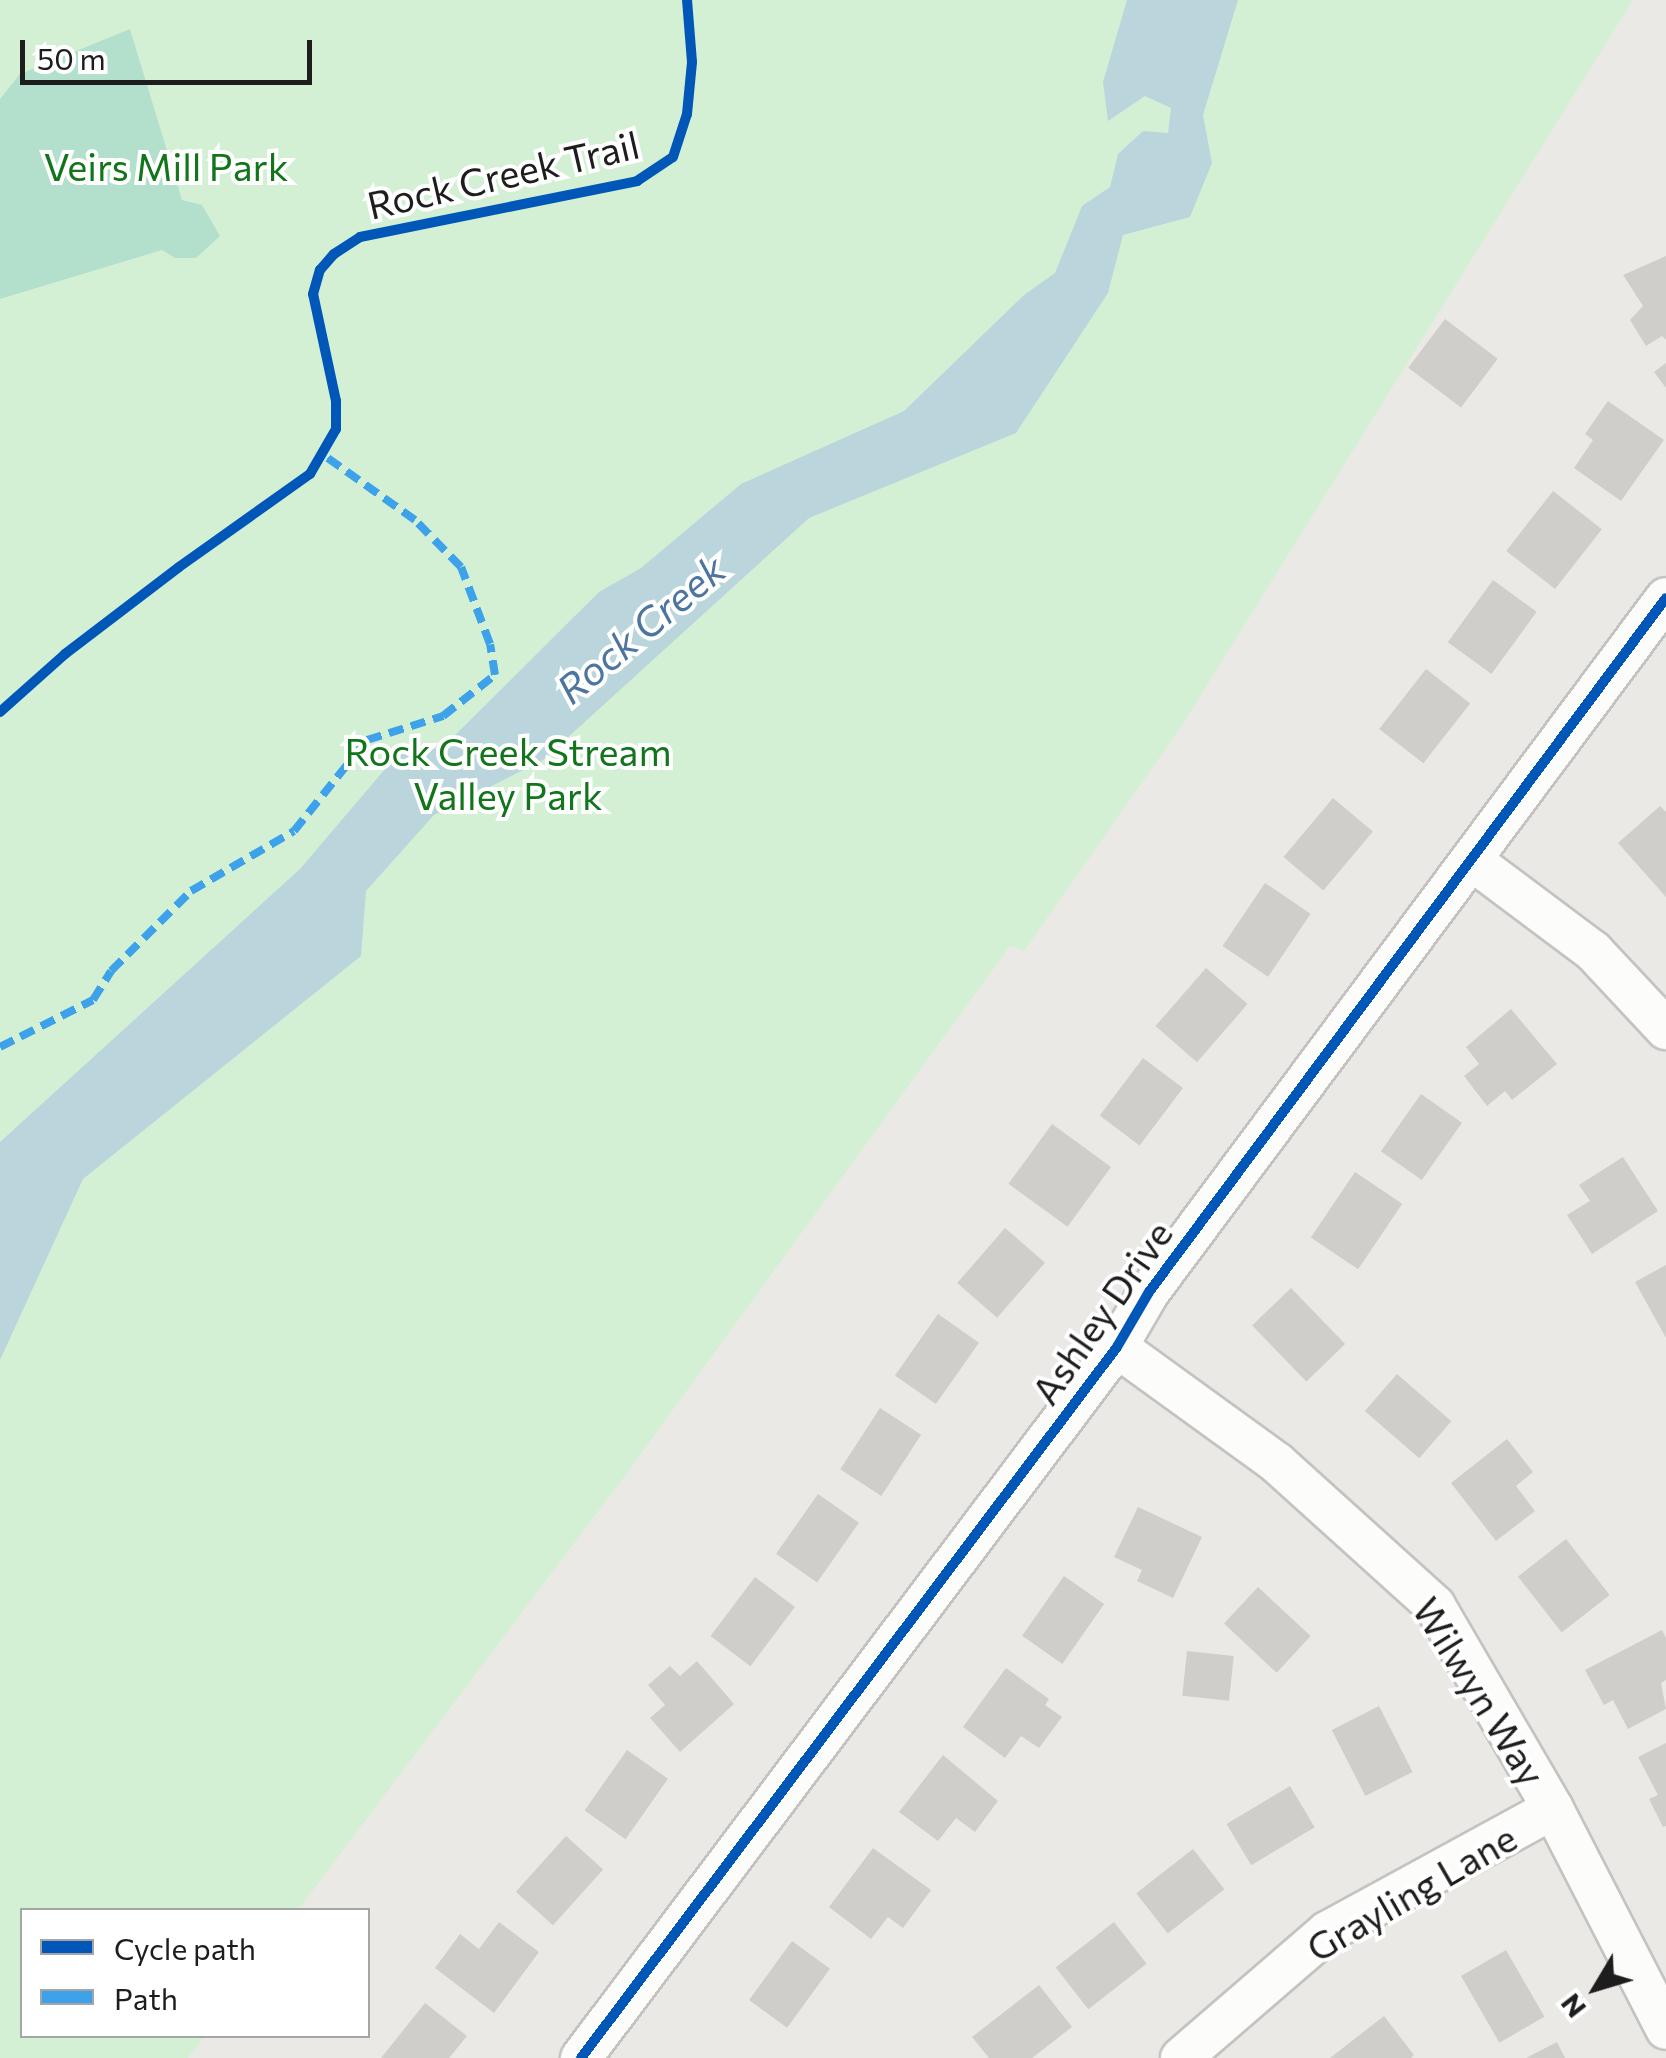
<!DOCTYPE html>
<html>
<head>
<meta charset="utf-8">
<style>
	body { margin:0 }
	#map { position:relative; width:1666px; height:2058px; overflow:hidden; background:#ebe9e5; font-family:Commissioner,sans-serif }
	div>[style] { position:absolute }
	.park>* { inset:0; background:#d4f0d4 }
	.pitch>* { inset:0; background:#b3e0cd }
	.water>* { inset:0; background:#bbd5dd }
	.building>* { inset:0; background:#d0cecb; transform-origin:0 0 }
	.roads { filter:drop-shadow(2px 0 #c4c3c1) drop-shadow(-2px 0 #c4c3c1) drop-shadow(0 2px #c4c3c1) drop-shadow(0 -2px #c4c3c1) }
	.minor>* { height:40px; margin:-20px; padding:0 20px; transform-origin:20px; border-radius:20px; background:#fcfcfb }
	.quiet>* { height:8px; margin-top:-4px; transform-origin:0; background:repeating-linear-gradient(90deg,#3da2ea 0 15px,transparent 0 23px) }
	.cycleway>* { height:10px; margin:-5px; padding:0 5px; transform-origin:5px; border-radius:5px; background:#0057b8 }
	span { translate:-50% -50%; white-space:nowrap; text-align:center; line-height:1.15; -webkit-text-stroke:8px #fff; paint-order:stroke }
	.park-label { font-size:38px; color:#12741b }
	.street-label { font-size:38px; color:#1d1d1d }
	.water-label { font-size:40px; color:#4c759f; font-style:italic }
	.legend { position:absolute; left:20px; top:1908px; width:350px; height:130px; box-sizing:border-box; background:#fff; border:2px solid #a5a5a5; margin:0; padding:12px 18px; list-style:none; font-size:30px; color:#1d1d1d }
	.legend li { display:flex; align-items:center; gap:20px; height:50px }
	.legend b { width:50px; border:2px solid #a5a5a5 }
	.north { position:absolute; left:1546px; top:1938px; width:100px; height:100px; -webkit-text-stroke:8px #fff; paint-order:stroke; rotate:232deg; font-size:28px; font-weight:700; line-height:40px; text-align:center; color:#1d1d1d }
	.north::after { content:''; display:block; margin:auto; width:35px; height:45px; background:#1d1d1d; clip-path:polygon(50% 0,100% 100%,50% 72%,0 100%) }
	.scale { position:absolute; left:20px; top:40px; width:292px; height:45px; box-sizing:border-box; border:5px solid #1d1d1d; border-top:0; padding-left:12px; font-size:30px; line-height:35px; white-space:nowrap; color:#1d1d1d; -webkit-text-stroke:8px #fff; paint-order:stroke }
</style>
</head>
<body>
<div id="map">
	<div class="park">
		<i style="clip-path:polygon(0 0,1633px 0,1181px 727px,1024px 951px,1010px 946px,624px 1477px,298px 1910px,22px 1910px,22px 2036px,205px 2036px,188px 2058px,0 2058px)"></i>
	</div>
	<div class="pitch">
		<i style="clip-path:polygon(130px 29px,182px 200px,202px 205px,220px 236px,196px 258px,175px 258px,162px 250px,0 299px,0 99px,20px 74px)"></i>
	</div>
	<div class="water">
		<i style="clip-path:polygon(1127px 0,1238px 0,1203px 115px,1212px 163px,1190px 217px,1123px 235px,1108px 293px,1016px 433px,809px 518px,543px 760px,434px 815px,366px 891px,361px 956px,83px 1179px,0 1360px,0 1142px,300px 869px,397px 755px,443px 747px,599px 592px,641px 568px,741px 484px,904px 411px,1024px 295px,1055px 273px,1082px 206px,1110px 187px,1118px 154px,1143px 131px,1168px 133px,1171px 108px,1145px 96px,1108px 121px,1103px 82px)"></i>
	</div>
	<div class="building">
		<i style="clip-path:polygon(1666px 256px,1666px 340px,1662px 336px,1646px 346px,1630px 320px,1643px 306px,1623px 275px)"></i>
		<i style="left:1445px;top:319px;width:66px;height:61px;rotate:37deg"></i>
		<i style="clip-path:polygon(1666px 363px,1666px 388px,1654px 372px)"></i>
		<i style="clip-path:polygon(1608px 401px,1664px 440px,1621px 501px,1574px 468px,1593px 440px,1585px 434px)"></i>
		<i style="left:1553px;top:491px;width:62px;height:76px;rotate:38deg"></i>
		<i style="left:1493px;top:580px;width:54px;height:77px;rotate:36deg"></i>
		<i style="left:1426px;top:669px;width:56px;height:76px;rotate:38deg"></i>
		<i style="left:1333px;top:798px;width:52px;height:77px;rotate:40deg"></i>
		<i style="clip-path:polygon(1660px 806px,1666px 812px,1666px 897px,1618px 843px)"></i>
		<i style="left:1265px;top:883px;width:55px;height:76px;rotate:34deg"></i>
		<i style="left:1206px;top:968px;width:55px;height:77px;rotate:41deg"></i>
		<i style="clip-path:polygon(1511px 1009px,1557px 1064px,1512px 1100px,1505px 1091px,1487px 1106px,1464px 1076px,1479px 1064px,1466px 1047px)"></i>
		<i style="left:1143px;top:1058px;width:50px;height:72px;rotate:37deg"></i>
		<i style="left:1421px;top:1094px;width:50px;height:70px;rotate:35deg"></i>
		<i style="left:1052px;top:1124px;width:73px;height:74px;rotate:36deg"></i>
		<i style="clip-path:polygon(1623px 1157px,1658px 1211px,1592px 1254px,1567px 1215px,1590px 1201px,1579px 1185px)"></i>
		<i style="left:1355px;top:1172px;width:57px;height:79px;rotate:34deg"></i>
		<i style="left:1005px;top:1228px;width:53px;height:73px;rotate:41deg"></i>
		<i style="clip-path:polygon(1666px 1265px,1666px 1338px,1635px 1282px)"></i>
		<i style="left:1291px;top:1288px;width:78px;height:54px;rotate:46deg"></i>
		<i style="left:938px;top:1314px;width:50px;height:75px;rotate:35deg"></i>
		<i style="left:1397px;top:1374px;width:72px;height:49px;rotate:41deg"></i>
		<i style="left:880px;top:1408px;width:49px;height:73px;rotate:33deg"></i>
		<i style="clip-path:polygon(1507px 1439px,1533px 1472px,1516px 1486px,1535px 1511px,1496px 1541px,1451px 1483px)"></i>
		<i style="left:818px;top:1494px;width:50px;height:73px;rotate:35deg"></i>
		<i style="clip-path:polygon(1138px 1507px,1202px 1537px,1173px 1598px,1137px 1581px,1142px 1570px,1114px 1557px)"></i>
		<i style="left:1566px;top:1539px;width:71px;height:61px;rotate:52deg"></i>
		<i style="left:1064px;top:1576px;width:49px;height:73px;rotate:35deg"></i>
		<i style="left:755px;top:1577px;width:50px;height:74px;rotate:37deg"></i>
		<i style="left:1258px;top:1587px;width:72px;height:50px;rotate:43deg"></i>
		<i style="clip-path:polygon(1662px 1630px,1666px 1638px,1666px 1680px,1661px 1683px,1666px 1709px,1628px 1729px,1613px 1700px,1604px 1705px,1585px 1670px)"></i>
		<i style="left:1187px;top:1651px;width:47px;height:45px;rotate:6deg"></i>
		<i style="clip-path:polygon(697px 1661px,734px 1704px,680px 1752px,650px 1718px,665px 1705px,648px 1685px,670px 1666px,680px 1676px)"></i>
		<i style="clip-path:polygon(1006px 1668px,1049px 1699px,1045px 1705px,1062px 1717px,1039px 1748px,1021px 1736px,1005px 1758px,963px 1727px)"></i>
		<i style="left:1379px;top:1706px;width:74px;height:53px;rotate:63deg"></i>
		<i style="clip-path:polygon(1666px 1743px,1666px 1826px,1663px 1827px,1649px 1799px,1658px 1795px,1638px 1757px)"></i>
		<i style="left:627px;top:1750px;width:50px;height:74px;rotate:35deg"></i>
		<i style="clip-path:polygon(943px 1755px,998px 1801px,975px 1832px,956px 1818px,938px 1841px,899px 1812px)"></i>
		<i style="left:1290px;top:1786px;width:48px;height:74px;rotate:59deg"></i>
		<i style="left:566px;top:1836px;width:50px;height:75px;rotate:42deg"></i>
		<i style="clip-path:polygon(873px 1848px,931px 1890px,903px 1928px,888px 1917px,871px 1939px,829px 1907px)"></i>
		<i style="left:1193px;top:1849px;width:51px;height:72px;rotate:52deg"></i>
		<i style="clip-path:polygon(499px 1922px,539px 1952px,494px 2013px,435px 1968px,460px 1934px,479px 1949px)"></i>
		<i style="left:1114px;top:1922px;width:53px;height:74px;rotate:52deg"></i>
		<i style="left:792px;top:1941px;width:47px;height:73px;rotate:36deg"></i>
		<i style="left:1506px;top:1950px;width:77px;height:52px;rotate:60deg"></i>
		<i style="clip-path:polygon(1039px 1985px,1072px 2027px,1032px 2058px,989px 2058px,972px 2037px)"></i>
		<i style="clip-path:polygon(425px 2003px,467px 2036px,449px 2058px,381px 2058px)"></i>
		<i style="clip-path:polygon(1384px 2016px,1414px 2055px,1411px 2058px,1330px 2058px)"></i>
		<i style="clip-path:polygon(1557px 2042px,1565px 2058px,1526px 2058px)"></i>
	</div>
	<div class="roads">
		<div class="minor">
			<i style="left:1474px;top:862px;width:149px;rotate:36.8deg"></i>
			<i style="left:1593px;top:951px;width:107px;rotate:46.9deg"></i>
			<i style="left:1117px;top:1347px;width:198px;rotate:35.9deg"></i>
			<i style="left:1277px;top:1463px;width:213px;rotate:42.1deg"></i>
			<i style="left:1435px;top:1606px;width:235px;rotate:59.8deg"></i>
			<i style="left:1553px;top:1809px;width:247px;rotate:62.8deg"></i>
			<i style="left:581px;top:2058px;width:890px;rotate:-52.99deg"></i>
			<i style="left:1117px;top:1347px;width:64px;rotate:-59.8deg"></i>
			<i style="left:1149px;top:1292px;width:865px;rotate:-53.32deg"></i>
			<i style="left:1181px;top:2058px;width:193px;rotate:-40.8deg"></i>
			<i style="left:1327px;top:1932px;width:257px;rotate:-28.6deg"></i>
		</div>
	</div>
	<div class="quiet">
		<i style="left:0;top:1047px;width:104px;rotate:-26.8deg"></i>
		<i style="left:93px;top:1000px;width:34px;rotate:-58deg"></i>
		<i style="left:111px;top:971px;width:113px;rotate:-45deg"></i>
		<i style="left:191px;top:891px;width:119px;rotate:-30.2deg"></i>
		<i style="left:294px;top:831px;width:117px;rotate:-51.3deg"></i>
		<i style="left:367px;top:740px;width:80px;rotate:-17.5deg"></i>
		<i style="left:443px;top:716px;width:66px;rotate:-38.3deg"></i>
		<i style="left:495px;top:675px;width:31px;rotate:-99deg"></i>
		<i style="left:490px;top:644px;width:82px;rotate:-110.6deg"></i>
		<i style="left:461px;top:567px;width:66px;rotate:-134.4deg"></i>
		<i style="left:415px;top:520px;width:114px;rotate:-144.6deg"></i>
	</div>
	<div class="cycleway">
		<i style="left:0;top:712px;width:87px;rotate:-41.7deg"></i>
		<i style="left:65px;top:654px;width:143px;rotate:-37.3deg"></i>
		<i style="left:179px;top:567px;width:161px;rotate:-35.4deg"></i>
		<i style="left:310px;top:474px;width:52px;rotate:-60deg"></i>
		<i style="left:336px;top:429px;width:28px;rotate:-90deg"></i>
		<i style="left:336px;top:401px;width:109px;rotate:-102.1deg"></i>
		<i style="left:313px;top:294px;width:25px;rotate:-74deg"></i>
		<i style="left:320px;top:270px;width:21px;rotate:-49deg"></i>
		<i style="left:334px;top:254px;width:31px;rotate:-33deg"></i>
		<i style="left:360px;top:237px;width:283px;rotate:-11.4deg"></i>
		<i style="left:637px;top:181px;width:43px;rotate:-33.7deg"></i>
		<i style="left:673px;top:157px;width:45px;rotate:-72deg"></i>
		<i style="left:687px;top:114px;width:52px;rotate:-84.5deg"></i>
		<i style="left:692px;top:62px;width:62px;rotate:-94.6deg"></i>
		<i style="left:581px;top:2058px;width:890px;rotate:-52.99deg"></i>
		<i style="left:1117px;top:1347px;width:64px;rotate:-59.8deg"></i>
		<i style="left:1149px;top:1292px;width:865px;rotate:-53.32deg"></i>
	</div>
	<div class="park-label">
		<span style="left:166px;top:166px">Veirs Mill Park</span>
		<span style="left:508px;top:773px">Rock Creek Stream<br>Valley Park</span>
	</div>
	<div class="street-label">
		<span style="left:503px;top:174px;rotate:-13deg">Rock Creek Trail</span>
		<span style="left:1101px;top:1312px;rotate:-55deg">Ashley Drive</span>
		<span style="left:1480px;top:1691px;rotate:58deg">Wilwyn Way</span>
		<span style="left:1411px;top:1892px;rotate:-30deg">Grayling Lane</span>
	</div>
	<div class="water-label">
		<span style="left:640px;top:628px;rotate:-40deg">Rock Creek</span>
	</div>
	<ul class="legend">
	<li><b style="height:12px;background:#0057b8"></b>Cycle path</li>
	<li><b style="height:12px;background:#3da2ea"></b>Path</li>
	</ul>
	<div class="north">N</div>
	<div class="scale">50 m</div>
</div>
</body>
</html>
